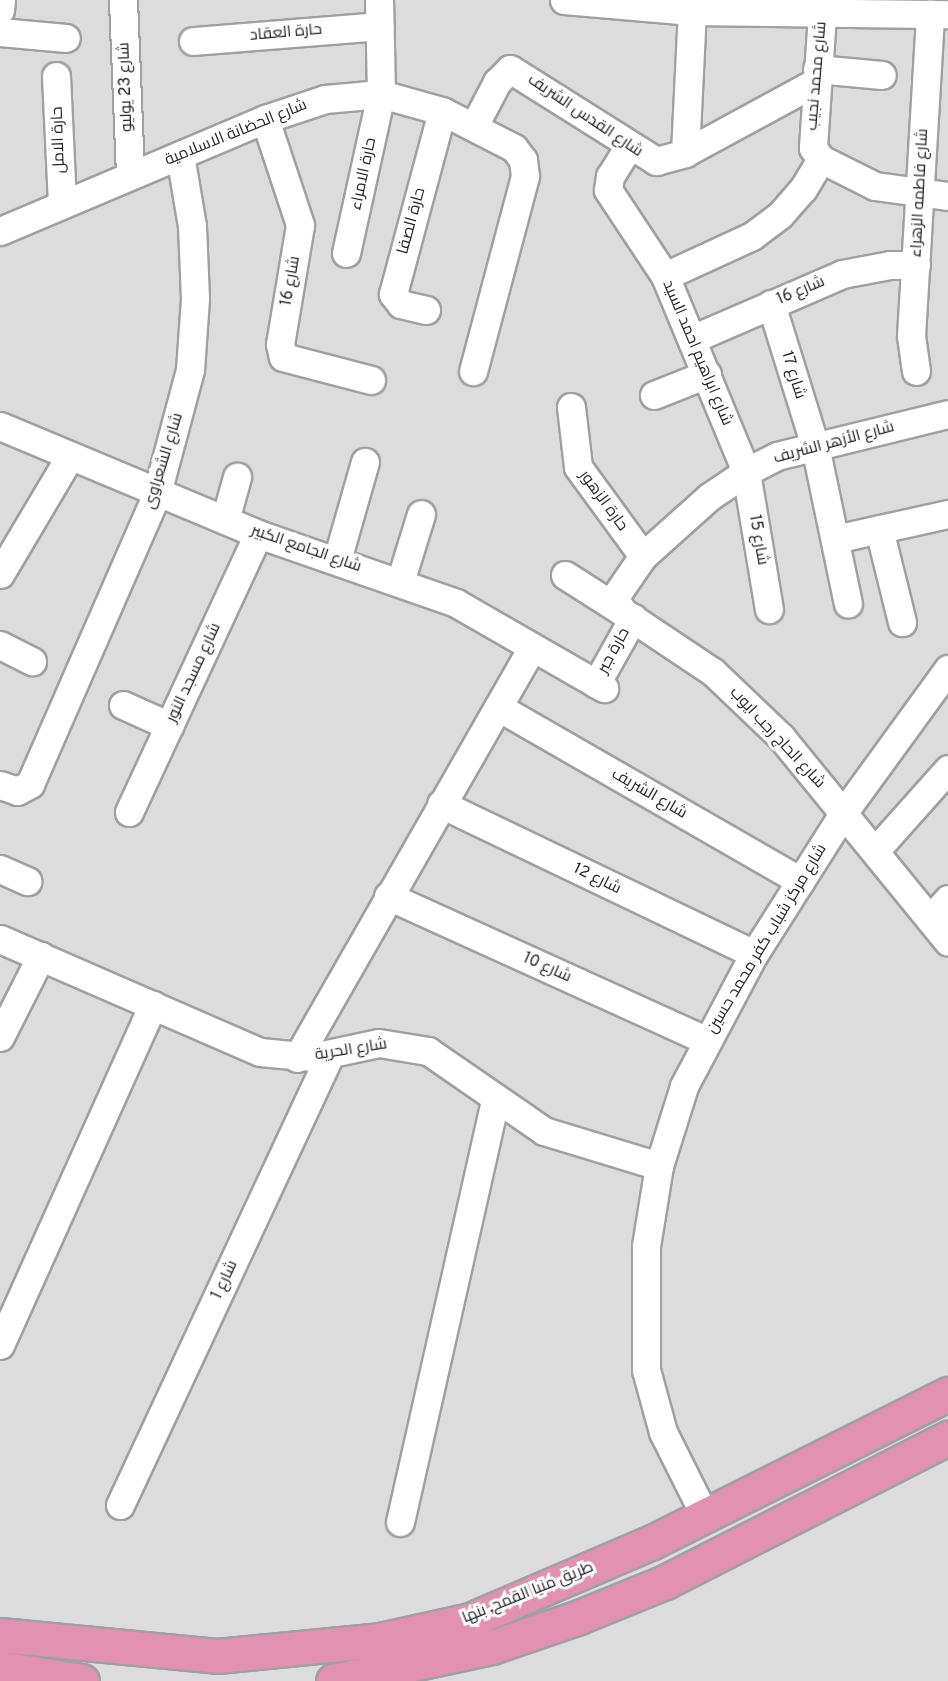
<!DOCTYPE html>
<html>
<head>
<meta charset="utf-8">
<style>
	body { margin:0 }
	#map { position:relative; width:948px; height:1681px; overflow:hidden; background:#efebe6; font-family:Overpass,Cairo,sans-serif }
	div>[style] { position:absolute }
	.residential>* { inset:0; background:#dddcdc; transform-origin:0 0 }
	.roads { filter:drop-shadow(2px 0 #a0a0a0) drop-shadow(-2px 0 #a0a0a0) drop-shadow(0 2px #a0a0a0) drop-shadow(0 -2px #a0a0a0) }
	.minor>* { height:27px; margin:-13.5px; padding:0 13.5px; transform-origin:13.5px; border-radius:13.5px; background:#fff }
	.highway>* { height:33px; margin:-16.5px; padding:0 16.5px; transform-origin:16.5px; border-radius:16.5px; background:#e292b0 }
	span { translate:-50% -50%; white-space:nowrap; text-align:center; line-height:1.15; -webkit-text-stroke:6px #fff; paint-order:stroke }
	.street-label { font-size:16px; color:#1f1f1f }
</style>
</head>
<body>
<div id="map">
	<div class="residential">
		<i style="left:0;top:0;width:948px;height:1681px"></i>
	</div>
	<div class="roads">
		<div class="minor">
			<i style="left:123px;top:0;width:175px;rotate:87.7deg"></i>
			<i style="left:564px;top:0;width:128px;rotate:4.9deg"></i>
			<i style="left:692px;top:11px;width:256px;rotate:0.7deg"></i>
			<i style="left:823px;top:0;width:148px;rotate:93.9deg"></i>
			<i style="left:813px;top:148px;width:14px;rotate:54deg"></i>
			<i style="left:821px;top:159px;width:60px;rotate:26.6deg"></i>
			<i style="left:875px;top:186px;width:74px;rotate:7.8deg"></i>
			<i style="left:0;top:10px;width:10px;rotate:-84deg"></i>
			<i style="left:0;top:32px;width:66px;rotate:5.2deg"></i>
			<i style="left:193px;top:41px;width:187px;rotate:-4.6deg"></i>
			<i style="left:817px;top:69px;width:65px;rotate:5.3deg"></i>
			<i style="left:56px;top:76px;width:128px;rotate:87.3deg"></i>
			<i style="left:265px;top:119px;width:112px;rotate:71.7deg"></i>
			<i style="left:300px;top:225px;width:121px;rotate:99.5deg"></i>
			<i style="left:280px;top:344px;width:13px;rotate:77deg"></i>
			<i style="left:283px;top:357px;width:91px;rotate:14.6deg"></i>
			<i style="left:474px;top:126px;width:50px;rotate:-62.4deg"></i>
			<i style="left:497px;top:82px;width:18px;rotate:-45deg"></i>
			<i style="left:510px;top:69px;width:173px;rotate:32.2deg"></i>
			<i style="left:656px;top:161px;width:30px;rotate:-15deg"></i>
			<i style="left:685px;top:153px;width:149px;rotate:-28.5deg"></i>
			<i style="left:629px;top:146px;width:36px;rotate:122deg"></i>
			<i style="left:610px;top:176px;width:14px;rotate:98deg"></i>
			<i style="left:608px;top:190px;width:103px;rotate:56.5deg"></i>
			<i style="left:665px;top:276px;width:212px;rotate:67.5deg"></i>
			<i style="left:746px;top:472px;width:139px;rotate:80.5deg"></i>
			<i style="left:685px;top:153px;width:142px;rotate:-87.2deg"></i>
			<i style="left:0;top:231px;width:288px;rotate:-22.9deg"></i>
			<i style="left:265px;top:119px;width:63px;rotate:-18.4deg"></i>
			<i style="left:325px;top:99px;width:56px;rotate:-5.1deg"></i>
			<i style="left:381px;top:94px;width:63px;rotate:15.6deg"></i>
			<i style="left:442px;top:111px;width:81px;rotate:27.2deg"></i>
			<i style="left:514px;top:148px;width:15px;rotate:53deg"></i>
			<i style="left:523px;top:160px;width:16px;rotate:83deg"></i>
			<i style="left:525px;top:176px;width:202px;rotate:104.9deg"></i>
			<i style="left:346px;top:253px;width:163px;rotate:-77.6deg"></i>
			<i style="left:381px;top:94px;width:94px;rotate:-91.2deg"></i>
			<i style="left:665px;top:276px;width:96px;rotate:-24.7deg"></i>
			<i style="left:752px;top:236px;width:35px;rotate:-37deg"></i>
			<i style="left:780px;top:215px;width:35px;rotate:-49deg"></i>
			<i style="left:803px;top:189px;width:35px;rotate:-59deg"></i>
			<i style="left:771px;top:304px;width:149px;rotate:72.8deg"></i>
			<i style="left:815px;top:446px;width:161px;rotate:78.2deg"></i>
			<i style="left:426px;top:310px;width:26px;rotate:-167deg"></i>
			<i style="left:401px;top:304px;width:13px;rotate:-129deg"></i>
			<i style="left:393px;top:294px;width:189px;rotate:-75deg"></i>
			<i style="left:692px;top:339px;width:163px;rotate:-23.4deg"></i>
			<i style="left:842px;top:274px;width:49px;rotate:-10.6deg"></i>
			<i style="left:890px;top:265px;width:26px"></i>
			<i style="left:916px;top:371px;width:35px;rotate:-98deg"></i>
			<i style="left:911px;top:336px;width:323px;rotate:-86.6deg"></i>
			<i style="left:654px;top:395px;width:57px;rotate:-21.6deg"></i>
			<i style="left:571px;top:407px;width:60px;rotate:83.3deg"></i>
			<i style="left:578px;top:467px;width:110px;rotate:53.9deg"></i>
			<i style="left:948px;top:414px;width:176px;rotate:166.2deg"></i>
			<i style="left:777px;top:456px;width:35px;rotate:153deg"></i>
			<i style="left:746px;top:472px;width:45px;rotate:146deg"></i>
			<i style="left:709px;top:497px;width:89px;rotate:138.2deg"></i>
			<i style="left:643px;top:556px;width:46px;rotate:124.4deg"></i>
			<i style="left:617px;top:594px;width:7px;rotate:98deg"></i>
			<i style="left:616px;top:601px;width:13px;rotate:58deg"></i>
			<i style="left:623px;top:612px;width:108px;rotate:33.7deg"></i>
			<i style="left:713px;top:672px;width:94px;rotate:43.7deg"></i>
			<i style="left:781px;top:737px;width:264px;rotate:50.8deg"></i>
			<i style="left:0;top:426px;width:280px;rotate:22.7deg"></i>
			<i style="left:258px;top:534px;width:210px;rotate:19.2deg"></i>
			<i style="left:456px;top:603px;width:171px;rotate:29.9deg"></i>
			<i style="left:225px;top:520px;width:45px;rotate:-74.4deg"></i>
			<i style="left:879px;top:529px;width:96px;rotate:76.1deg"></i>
			<i style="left:835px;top:539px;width:116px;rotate:-12.5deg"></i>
			<i style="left:337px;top:560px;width:102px;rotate:-74.1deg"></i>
			<i style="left:0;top:574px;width:135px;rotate:-59.3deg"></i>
			<i style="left:565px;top:575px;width:69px;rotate:32.5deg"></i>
			<i style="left:400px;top:582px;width:71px;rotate:-72.8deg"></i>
			<i style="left:0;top:645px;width:36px;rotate:27deg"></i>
			<i style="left:596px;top:684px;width:76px;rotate:-60.7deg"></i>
			<i style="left:123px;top:705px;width:51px;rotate:24.1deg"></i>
			<i style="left:498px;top:707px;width:349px;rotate:29.9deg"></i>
			<i style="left:0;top:785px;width:18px;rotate:19deg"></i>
			<i style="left:17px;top:791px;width:15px;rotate:-28deg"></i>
			<i style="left:30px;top:784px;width:318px;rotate:-66.4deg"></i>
			<i style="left:157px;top:493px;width:127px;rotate:-75deg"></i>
			<i style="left:190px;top:370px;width:72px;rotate:-86deg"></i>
			<i style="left:195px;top:298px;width:72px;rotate:-92.4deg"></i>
			<i style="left:192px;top:226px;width:72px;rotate:-99.6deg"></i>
			<i style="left:441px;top:804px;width:347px;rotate:25.6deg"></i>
			<i style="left:129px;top:812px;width:306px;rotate:-65.1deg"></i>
			<i style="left:875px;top:851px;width:110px;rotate:-48.3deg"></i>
			<i style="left:0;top:869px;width:30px;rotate:24deg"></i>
			<i style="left:388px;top:896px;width:348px;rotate:24.4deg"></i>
			<i style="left:930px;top:919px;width:27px;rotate:-48deg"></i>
			<i style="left:0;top:939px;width:283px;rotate:23.5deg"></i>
			<i style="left:260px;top:1052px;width:53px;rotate:5.4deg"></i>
			<i style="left:313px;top:1057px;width:67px;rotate:-12deg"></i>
			<i style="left:379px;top:1043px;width:50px;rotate:9.3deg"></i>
			<i style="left:428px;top:1051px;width:141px;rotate:34.6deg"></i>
			<i style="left:544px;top:1131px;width:120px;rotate:16.9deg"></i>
			<i style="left:0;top:1037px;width:91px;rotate:-63.2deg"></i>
			<i style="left:297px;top:1058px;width:473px;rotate:-60.2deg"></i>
			<i style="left:0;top:1345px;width:373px;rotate:-65.8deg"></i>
			<i style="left:120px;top:1505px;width:497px;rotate:-65deg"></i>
			<i style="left:705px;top:1516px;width:94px;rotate:-116.6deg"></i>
			<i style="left:663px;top:1432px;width:64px;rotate:-105.3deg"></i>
			<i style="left:646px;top:1370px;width:124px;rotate:-90deg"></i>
			<i style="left:646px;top:1246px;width:81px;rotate:-80.8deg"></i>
			<i style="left:659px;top:1166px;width:84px;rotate:-72.6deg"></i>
			<i style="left:684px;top:1086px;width:149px;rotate:-62.1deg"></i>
			<i style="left:754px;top:954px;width:168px;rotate:-57.6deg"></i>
			<i style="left:844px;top:812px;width:177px;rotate:-54deg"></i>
			<i style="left:400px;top:1522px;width:432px;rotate:-77.3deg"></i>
		</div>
		<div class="highway">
			<i style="left:0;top:1635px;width:218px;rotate:5.5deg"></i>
			<i style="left:217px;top:1656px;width:163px;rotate:-5.6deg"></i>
			<i style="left:379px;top:1640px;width:93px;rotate:-12.4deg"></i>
			<i style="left:470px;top:1620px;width:198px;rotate:-23.2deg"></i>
			<i style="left:652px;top:1542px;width:331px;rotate:-26.6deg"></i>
			<i style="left:0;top:1668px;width:83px;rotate:9deg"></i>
			<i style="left:333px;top:1681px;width:163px;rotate:-12.1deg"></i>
			<i style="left:492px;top:1647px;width:92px;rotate:-19deg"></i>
			<i style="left:579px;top:1617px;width:93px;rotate:-22.1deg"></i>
			<i style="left:665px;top:1582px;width:318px;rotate:-27deg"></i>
		</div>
	</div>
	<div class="street-label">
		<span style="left:286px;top:33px;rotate:-5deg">حارة العقاد</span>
		<span style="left:817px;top:76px;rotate:-85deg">شارع محمد نجيب</span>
		<span style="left:126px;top:87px;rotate:-92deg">شارع 23 يوليو</span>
		<span style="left:585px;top:116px;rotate:34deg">شارع القدس الشريف</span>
		<span style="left:236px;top:133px;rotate:-22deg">شارع الحضانة الاسلامية</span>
		<span style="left:59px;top:140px;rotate:-92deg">حارة الامل</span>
		<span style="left:364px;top:174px;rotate:-78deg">حارة الامراء</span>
		<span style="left:920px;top:193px;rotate:-87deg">شارع فاطمه الزهراء</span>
		<span style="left:412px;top:221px;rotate:-75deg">حارة الصفا</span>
		<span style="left:291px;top:281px;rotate:-80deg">شارع 16</span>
		<span style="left:801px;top:291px;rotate:-23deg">شارع 16</span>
		<span style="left:697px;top:353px;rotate:67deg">شارع ابراهيم احمد السيد</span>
		<span style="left:793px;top:375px;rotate:73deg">شارع 17</span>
		<span style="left:834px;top:443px;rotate:-15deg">شارع الأزهر الشريف</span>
		<span style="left:164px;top:461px;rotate:-73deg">شارع الشعراوى</span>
		<span style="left:603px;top:501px;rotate:54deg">حارة الزهور</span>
		<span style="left:758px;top:540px;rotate:80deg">شارع 15</span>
		<span style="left:306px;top:549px;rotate:19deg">شارع الجامع الكبير</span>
		<span style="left:614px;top:651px;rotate:-61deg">حارة جبر</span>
		<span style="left:194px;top:673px;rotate:-65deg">شارع مسجد النور</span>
		<span style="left:777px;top:738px;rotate:47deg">شارع الحاج رجب ايوب</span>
		<span style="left:649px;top:794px;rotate:30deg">شارع الشريف</span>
		<span style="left:597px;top:879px;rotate:26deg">شارع 12</span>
		<span style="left:767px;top:939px;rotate:-59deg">شارع مركز شباب كفر محمد حسين</span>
		<span style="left:547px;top:968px;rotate:24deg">شارع 10</span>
		<span style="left:351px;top:1050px;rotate:-9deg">شارع الحرية</span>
		<span style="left:225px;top:1280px;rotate:-65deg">شارع 1</span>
		<span style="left:528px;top:1593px;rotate:-22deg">طريق منيا القمح, بنها</span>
	</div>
</div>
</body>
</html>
